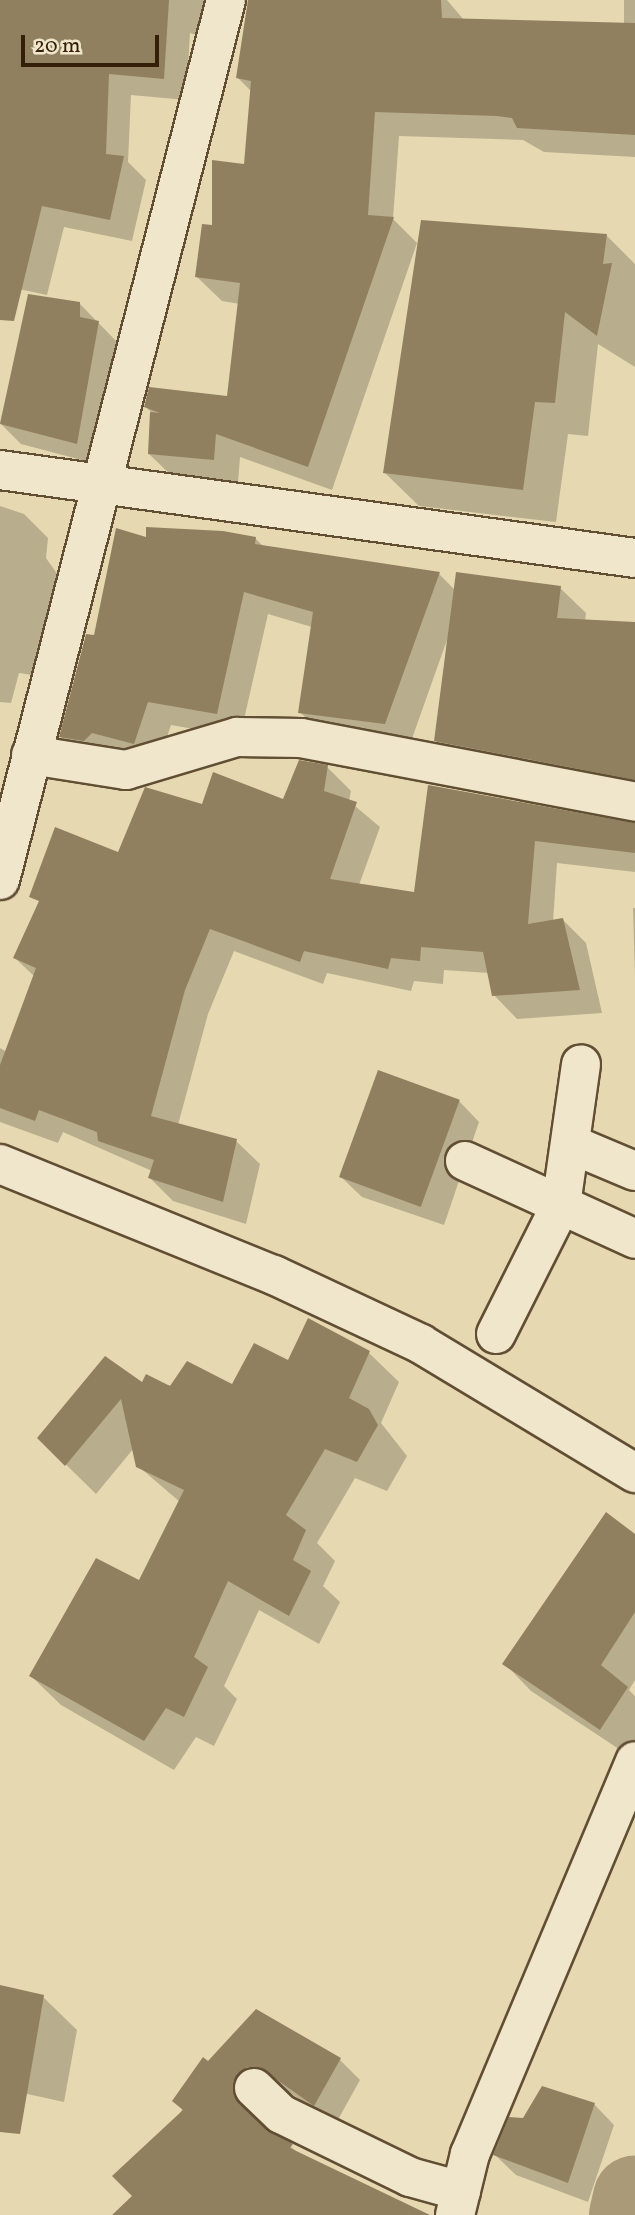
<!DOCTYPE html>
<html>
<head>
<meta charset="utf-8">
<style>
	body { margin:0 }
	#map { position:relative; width:635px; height:2215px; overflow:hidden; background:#e6d9b1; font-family:Vollkorn,serif }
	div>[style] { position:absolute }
	.shadow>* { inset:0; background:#0003 }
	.river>* { height:84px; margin:-42px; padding:0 42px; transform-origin:42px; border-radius:42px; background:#aa9a78 }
	.building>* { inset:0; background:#918060; transform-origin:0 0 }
	.roads { filter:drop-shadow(2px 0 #614e33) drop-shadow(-2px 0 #614e33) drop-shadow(0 2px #614e33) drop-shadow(0 -2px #614e33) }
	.minor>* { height:38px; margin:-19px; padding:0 19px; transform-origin:19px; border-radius:19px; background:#efe6cc }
	.tertiary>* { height:38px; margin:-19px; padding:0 19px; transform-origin:19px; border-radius:19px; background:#efe6cc }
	span { translate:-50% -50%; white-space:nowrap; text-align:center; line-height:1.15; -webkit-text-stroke:5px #efe6cc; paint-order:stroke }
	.scale { position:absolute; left:21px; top:35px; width:138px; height:32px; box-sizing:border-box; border:4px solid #351f09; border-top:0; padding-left:9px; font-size:21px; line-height:24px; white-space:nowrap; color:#351f09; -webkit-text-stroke:5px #efe6cc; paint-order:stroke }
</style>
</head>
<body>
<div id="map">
	<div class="shadow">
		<i style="clip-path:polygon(0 0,204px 0,200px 36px,190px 33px,186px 100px,131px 95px,128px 162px,146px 180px,132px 241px,64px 227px,47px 295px,0 285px)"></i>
		<i style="clip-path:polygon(252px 0,447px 0,464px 20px,624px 25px,624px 0,635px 0,635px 157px,544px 152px,523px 140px,399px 136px,393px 219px,417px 243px,332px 490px,240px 457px,238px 483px,174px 478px,149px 454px,152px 413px,146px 407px,229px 397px,240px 304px,222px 301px,197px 277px,213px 227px,246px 166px,252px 92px,238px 78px)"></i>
		<i style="clip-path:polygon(606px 235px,635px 264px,635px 367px,598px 344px,588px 436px,568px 434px,556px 522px,419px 506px,385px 473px)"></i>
		<i style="clip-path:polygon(29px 296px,80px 304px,118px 343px,97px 464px,21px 444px,0 423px)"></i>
		<i style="clip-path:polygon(0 506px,24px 514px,48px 538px,46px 558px,58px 575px,32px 675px,19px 673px,11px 703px,0 702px)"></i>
		<i style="clip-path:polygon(255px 538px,264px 547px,439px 574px,455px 590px,560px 588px,586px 613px,585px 621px,635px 623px,635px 799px,461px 766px,436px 741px,447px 640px,409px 747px,324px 736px,300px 712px,312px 627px,268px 614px,240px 737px,171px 725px,157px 767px,85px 760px,61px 737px,95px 638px,148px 539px)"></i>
		<i style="clip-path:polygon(327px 767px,351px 791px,349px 801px,380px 827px,359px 885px,416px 894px,430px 787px,635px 824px,635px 872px,557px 863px,553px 922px,563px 920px,586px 943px,602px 1013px,517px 1019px,494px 995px,489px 973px,444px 970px,443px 984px,414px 981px,411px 991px,327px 973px,323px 984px,234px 951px,208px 1014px,178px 1125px,236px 1141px,260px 1164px,246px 1224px,173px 1201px,150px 1178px,152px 1171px,63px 1132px,58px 1143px,0 1122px,0 1048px,7px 1052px,35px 977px,15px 958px,119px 854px,203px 806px,284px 802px)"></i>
		<i style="clip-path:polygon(633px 908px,635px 908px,635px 977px)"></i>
		<i style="clip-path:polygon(459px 1101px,479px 1122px,444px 1225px,362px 1197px,341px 1177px)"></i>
		<i style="clip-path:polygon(309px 1321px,369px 1353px,399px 1382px,381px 1423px,407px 1456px,387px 1491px,355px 1478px,317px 1543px,335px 1561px,323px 1586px,340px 1602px,319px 1644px,259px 1610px,224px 1686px,237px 1699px,214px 1746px,196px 1737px,174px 1770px,61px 1705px,31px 1676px,140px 1583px,180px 1502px,138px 1466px,134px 1448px,96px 1494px,39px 1438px,142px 1385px,233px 1386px,289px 1362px)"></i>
		<i style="clip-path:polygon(635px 1552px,635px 1680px,629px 1690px,635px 1696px,635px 1743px,628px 1755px,531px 1691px,505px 1664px)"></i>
		<i style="clip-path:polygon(0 1987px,43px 1997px,77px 2030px,64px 2102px,0 2088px)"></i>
		<i style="clip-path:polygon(340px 2060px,360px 2080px,335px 2125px,281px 2086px,268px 2087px,257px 2119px,302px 2156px,404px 2215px,114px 2215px,134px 2196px,208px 2063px)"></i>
		<i style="clip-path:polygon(594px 2104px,614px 2125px,588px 2202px,516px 2175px,495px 2155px)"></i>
	</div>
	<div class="river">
		<i style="left:631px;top:2215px;width:18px;rotate:-77deg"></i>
	</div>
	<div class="building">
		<i style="clip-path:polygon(0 0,169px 0,164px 79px,109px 74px,106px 154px,124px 156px,110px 220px,42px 206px,14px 321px,0 320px)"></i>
		<i style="clip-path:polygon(248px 0,441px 0,442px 18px,635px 23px,635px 135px,517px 128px,512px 118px,497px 116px,375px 112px,368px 215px,394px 217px,308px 467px,216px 434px,214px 460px,148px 454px,150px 412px,160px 413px,144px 407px,149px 387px,227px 396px,240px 283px,195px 277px,202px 224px,212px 225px,212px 160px,244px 164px,251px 81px,236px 78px)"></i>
		<i style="clip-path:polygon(421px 220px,607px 234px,603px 264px,612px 263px,597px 336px,565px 312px,555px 403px,535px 402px,523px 490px,383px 473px)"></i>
		<i style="clip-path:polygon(28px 294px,80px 302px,80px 317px,99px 321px,77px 444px,0 424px)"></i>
		<i style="clip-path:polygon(146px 527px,223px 531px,256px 537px,255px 544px,440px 572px,385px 724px,298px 713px,313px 612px,244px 592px,217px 714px,148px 702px,134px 744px,92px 733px,84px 741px,59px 737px,86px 634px,94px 635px,116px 528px,146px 537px)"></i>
		<i style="clip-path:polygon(456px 572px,561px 586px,557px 618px,635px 622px,635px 780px,434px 741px)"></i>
		<i style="clip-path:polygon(299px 760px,328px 765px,324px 791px,357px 802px,330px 879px,414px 892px,428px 785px,635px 823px,635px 853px,535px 841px,528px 924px,563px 918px,580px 990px,492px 996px,483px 952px,421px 947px,420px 961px,391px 958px,388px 969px,304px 951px,300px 962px,210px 929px,185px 990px,151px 1116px,237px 1139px,223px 1202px,148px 1178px,154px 1160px,98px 1141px,97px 1132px,39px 1110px,35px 1121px,0 1108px,0 1065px,36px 968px,13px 958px,39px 901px,29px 897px,55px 827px,118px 852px,145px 787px,202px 804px,213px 772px,283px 799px)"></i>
		<i style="left:378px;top:1070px;width:87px;height:114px;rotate:20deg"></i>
		<i style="clip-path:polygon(308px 1318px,370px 1351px,349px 1398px,369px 1409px,378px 1425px,357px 1462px,325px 1449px,286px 1515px,306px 1530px,293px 1560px,311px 1571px,289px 1616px,228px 1581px,194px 1657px,208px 1667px,184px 1717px,166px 1708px,144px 1741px,29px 1676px,96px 1558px,139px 1580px,184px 1490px,136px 1467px,121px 1399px,65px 1466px,37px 1438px,105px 1356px,142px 1382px,146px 1374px,170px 1386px,187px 1361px,232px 1384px,254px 1343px,288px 1360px)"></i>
		<i style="clip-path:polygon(606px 1512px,635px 1534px,635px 1612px,601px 1665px,628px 1687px,600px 1730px,502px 1664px)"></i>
		<i style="clip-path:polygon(0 1985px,44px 1995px,20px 2134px,0 2132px)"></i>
		<i style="clip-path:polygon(256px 2009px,341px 2058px,314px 2106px,259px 2067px,247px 2067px,233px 2082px,239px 2104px,293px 2144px,290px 2148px,430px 2215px,112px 2215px,132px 2196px,112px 2176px,183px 2110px,172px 2101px,203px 2057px,208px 2061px)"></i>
		<i style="clip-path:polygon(542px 2086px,595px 2103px,568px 2183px,493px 2155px,509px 2117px,523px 2118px)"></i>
	</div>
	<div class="roads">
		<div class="minor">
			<i style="left:0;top:470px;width:641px;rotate:7.89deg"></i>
			<i style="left:31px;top:755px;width:96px;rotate:9deg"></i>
			<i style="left:126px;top:770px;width:116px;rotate:-16.6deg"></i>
			<i style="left:237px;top:737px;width:64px;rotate:0.9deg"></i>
			<i style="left:301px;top:738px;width:340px;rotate:10.8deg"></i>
			<i style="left:0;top:880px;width:909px;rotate:-75.6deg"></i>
			<i style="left:573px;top:1145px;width:67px;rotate:22.8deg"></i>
			<i style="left:465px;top:1161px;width:187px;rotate:24.6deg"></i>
			<i style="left:496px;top:1334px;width:144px;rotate:-63.3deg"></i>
			<i style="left:561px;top:1205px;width:142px;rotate:-81.9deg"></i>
			<i style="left:254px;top:2088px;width:37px;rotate:44deg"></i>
			<i style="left:281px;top:2114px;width:144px;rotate:26deg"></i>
			<i style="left:410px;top:2177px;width:53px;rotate:15.4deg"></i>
			<i style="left:455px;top:2215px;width:63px;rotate:-76.2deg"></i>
			<i style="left:470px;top:2154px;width:426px;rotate:-67.2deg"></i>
		</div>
		<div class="tertiary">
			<i style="left:0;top:1164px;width:296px;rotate:22.1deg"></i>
			<i style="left:274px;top:1275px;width:162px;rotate:25.1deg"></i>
			<i style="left:421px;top:1344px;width:250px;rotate:31.1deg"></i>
		</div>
	</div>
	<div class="scale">20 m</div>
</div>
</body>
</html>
